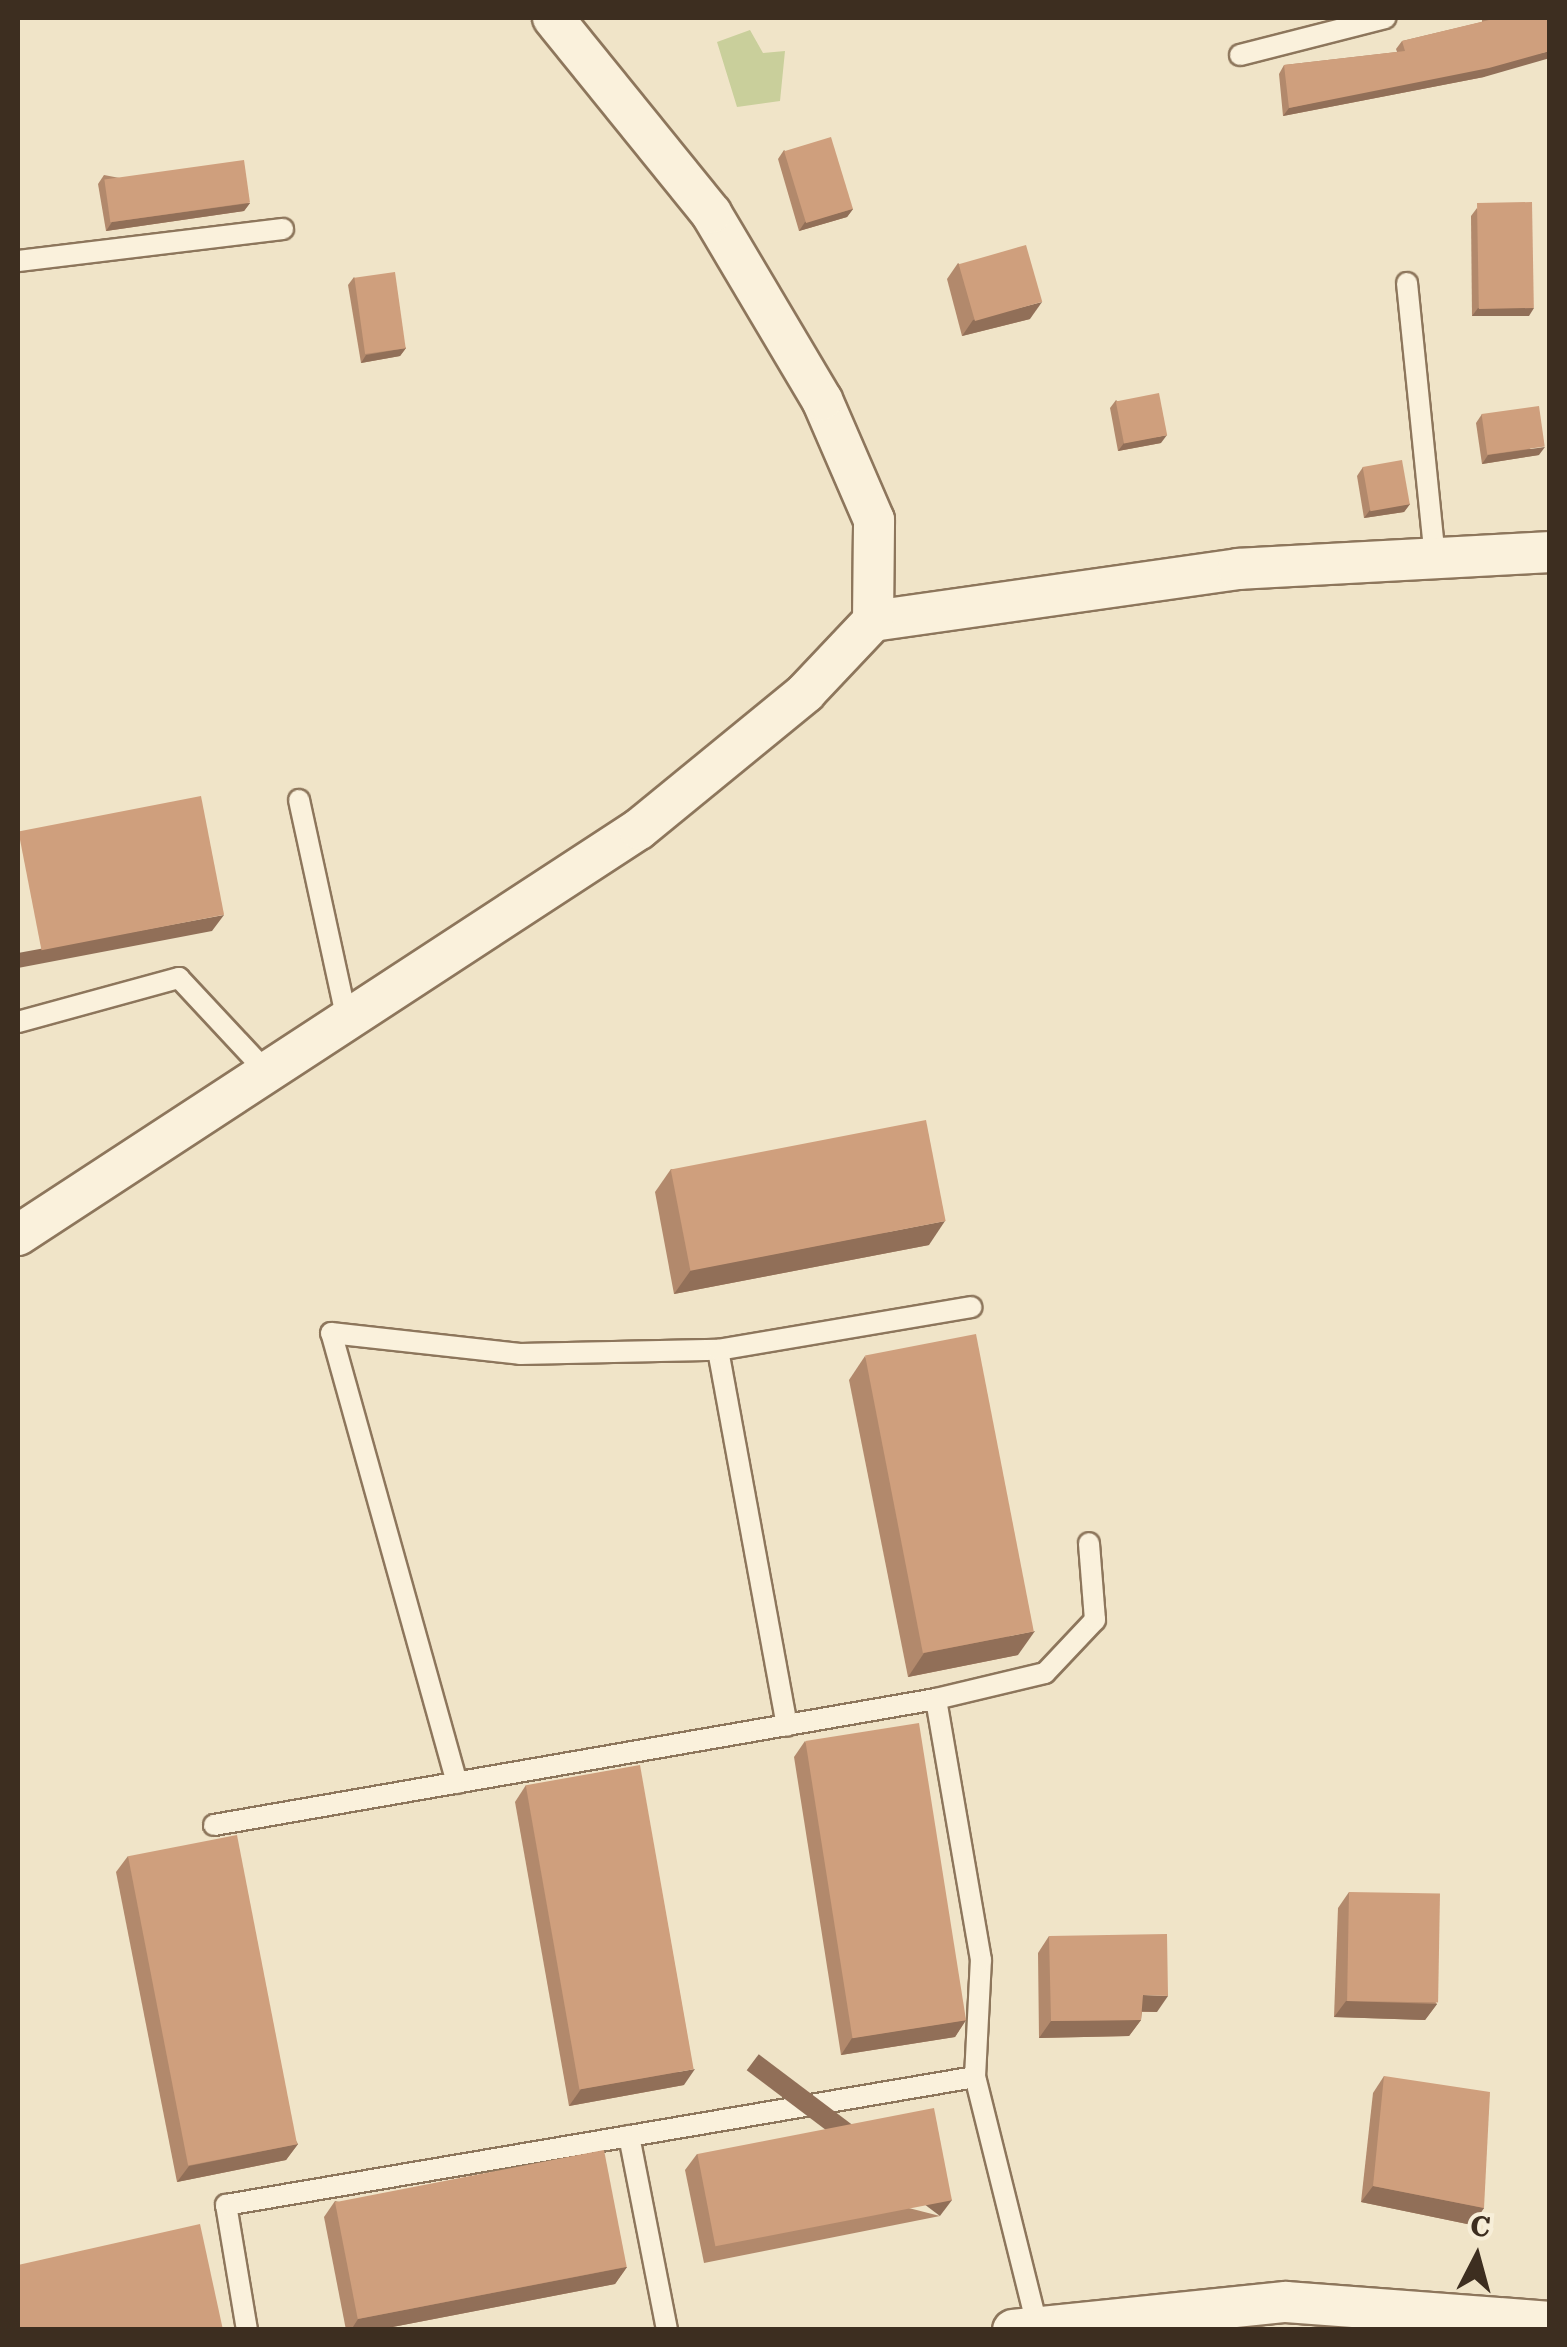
<!DOCTYPE html>
<html>
<head>
<meta charset="utf-8">
<style>
	body { margin:0 }
	#map { position:relative; width:1567px; height:2347px; overflow:hidden; background:#f0e4c8; font-family:"Roboto Serif",serif }
	div>[style] { position:absolute }
	.green>* { inset:0; background:#c9cf9b }
	.roads { filter:drop-shadow(2px 0 #8d765c) drop-shadow(-2px 0 #8d765c) drop-shadow(0 2px #8d765c) drop-shadow(0 -2px #8d765c) }
	.service>* { height:20px; margin:-10px; padding:0 10px; transform-origin:10px; border-radius:10px; background:#faf1dc }
	.minor>* { height:40px; margin:-20px; padding:0 20px; transform-origin:20px; border-radius:20px; background:#faf1dc }
	.wall>* { inset:0; background:#b2896c }
	.shaded-wall>* { inset:0; background:#916f58; transform-origin:0 0 }
	.building>* { inset:0; background:#cf9f7d; transform-origin:0 0 }
	span { translate:-50% -50%; white-space:nowrap; text-align:center; line-height:1.15; -webkit-text-stroke:9px #f7eed8; paint-order:stroke }
	.frame { position:absolute; inset:0; border:20px solid #3d2e20; pointer-events:none }
	.north { position:absolute; left:1427px; top:2207px; width:100px; height:100px; -webkit-text-stroke:8px #f7eed8; paint-order:stroke; rotate:6deg; font-size:28px; font-weight:700; line-height:40px; text-align:center; color:#3d2e20 }
	.north::after { content:''; display:block; margin:auto; width:35px; height:45px; background:#3d2e20; clip-path:polygon(50% 0,100% 100%,50% 72%,0 100%) }
</style>
</head>
<body>
<div id="map">
	<div class="green">
		<i style="clip-path:polygon(750px 30px,763px 53px,785px 51px,780px 101px,737px 107px,717px 42px)"></i>
	</div>
	<div class="roads">
		<div class="service">
			<i style="left:1240px;top:55px;width:150px;rotate:-14.3deg"></i>
			<i style="left:18px;top:261px;width:267px;rotate:-6.9deg"></i>
			<i style="left:1407px;top:283px;width:276px;rotate:84.2deg"></i>
			<i style="left:299px;top:800px;width:221px;rotate:77.7deg"></i>
			<i style="left:18px;top:1022px;width:167px;rotate:-15.3deg"></i>
			<i style="left:179px;top:978px;width:125px;rotate:47deg"></i>
			<i style="left:718px;top:1350px;width:382px;rotate:79.6deg"></i>
			<i style="left:457px;top:1783px;width:467px;rotate:-105.6deg"></i>
			<i style="left:331px;top:1333px;width:190px;rotate:6.3deg"></i>
			<i style="left:520px;top:1354px;width:198px;rotate:-1.2deg"></i>
			<i style="left:718px;top:1350px;width:257px;rotate:-9.6deg"></i>
			<i style="left:214px;top:1825px;width:733px;rotate:-9.9deg"></i>
			<i style="left:629px;top:2136px;width:198px;rotate:78.9deg"></i>
			<i style="left:1037px;top:2325px;width:256px;rotate:-104deg"></i>
			<i style="left:975px;top:2077px;width:117px;rotate:-87.1deg"></i>
			<i style="left:981px;top:1960px;width:265px;rotate:-99.8deg"></i>
			<i style="left:936px;top:1699px;width:112px;rotate:-13.4deg"></i>
			<i style="left:1045px;top:1673px;width:73px;rotate:-46.7deg"></i>
			<i style="left:1095px;top:1620px;width:77px;rotate:-94.5deg"></i>
			<i style="left:247px;top:2330px;width:127px;rotate:-99.5deg"></i>
			<i style="left:226px;top:2205px;width:760px;rotate:-9.7deg"></i>
		</div>
		<div class="minor">
			<i style="left:873px;top:621px;width:369px;rotate:-8.1deg"></i>
			<i style="left:1238px;top:569px;width:312px;rotate:-3.1deg"></i>
			<i style="left:18px;top:1235px;width:742px;rotate:-33.18deg"></i>
			<i style="left:639px;top:829px;width:215px;rotate:-39.3deg"></i>
			<i style="left:805px;top:693px;width:99px;rotate:-46.6deg"></i>
			<i style="left:873px;top:621px;width:101px;rotate:-89.4deg"></i>
			<i style="left:874px;top:520px;width:131px;rotate:-113.4deg"></i>
			<i style="left:822px;top:400px;width:217px;rotate:-120.7deg"></i>
			<i style="left:711px;top:213px;width:251px;rotate:-129deg"></i>
			<i style="left:1013px;top:2330px;width:274px;rotate:-5.9deg"></i>
			<i style="left:1286px;top:2302px;width:265px;rotate:4.3deg"></i>
		</div>
	</div>
	<div class="wall">
		<i style="clip-path:polygon(1482px 18px,1550px 18px,1484px 77px,1283px 116px,1279px 74px,1284px 65px,1397px 52px,1396px 49px,1402px 41px,1482px 22px)"></i>
		<i style="clip-path:polygon(784px 150px,853px 209px,847px 217px,799px 231px,778px 159px)"></i>
		<i style="clip-path:polygon(104px 175px,250px 203px,244px 211px,106px 231px,98px 184px)"></i>
		<i style="clip-path:polygon(1477px 208px,1529px 316px,1472px 316px,1471px 216px)"></i>
		<i style="clip-path:polygon(958px 263px,1030px 319px,962px 336px,947px 279px)"></i>
		<i style="clip-path:polygon(354px 277px,406px 348px,400px 356px,361px 363px,348px 285px)"></i>
		<i style="clip-path:polygon(1116px 400px,1161px 443px,1118px 451px,1110px 408px)"></i>
		<i style="clip-path:polygon(1482px 414px,1539px 455px,1482px 464px,1476px 423px)"></i>
		<i style="clip-path:polygon(1363px 467px,1410px 504px,1404px 512px,1364px 518px,1357px 476px)"></i>
		<i style="clip-path:polygon(671px 1169px,929px 1245px,674px 1294px,655px 1192px)"></i>
		<i style="clip-path:polygon(865px 1356px,1018px 1655px,908px 1677px,849px 1380px)"></i>
		<i style="clip-path:polygon(805px 1741px,966px 2020px,955px 2037px,841px 2055px,794px 1757px)"></i>
		<i style="clip-path:polygon(526px 1785px,684px 2085px,569px 2106px,515px 1802px)"></i>
		<i style="clip-path:polygon(128px 1856px,298px 2144px,286px 2160px,177px 2182px,116px 1872px)"></i>
		<i style="clip-path:polygon(1349px 1892px,1437px 2004px,1425px 2020px,1334px 2017px,1338px 1908px)"></i>
		<i style="clip-path:polygon(1049px 1936px,1157px 2012px,1142px 2012px,1141px 2020px,1129px 2036px,1039px 2038px,1038px 1953px)"></i>
		<i style="clip-path:polygon(1384px 2076px,1484px 2208px,1472px 2225px,1361px 2202px,1373px 2093px)"></i>
		<i style="clip-path:polygon(697px 2154px,940px 2216px,704px 2263px,685px 2170px)"></i>
		<i style="clip-path:polygon(335px 2201px,627px 2267px,615px 2284px,377px 2330px,346px 2330px,324px 2217px)"></i>
	</div>
	<div class="shaded-wall">
		<i style="clip-path:polygon(1550px 51px,1550px 58px,1484px 77px,1283px 116px,1289px 108px)"></i>
		<i style="clip-path:polygon(250px 203px,244px 211px,106px 231px,112px 222px)"></i>
		<i style="clip-path:polygon(853px 209px,847px 217px,799px 231px,805px 222px)"></i>
		<i style="clip-path:polygon(1042px 302px,1030px 319px,962px 336px,973px 320px)"></i>
		<i style="clip-path:polygon(1478px 308px,1534px 308px,1529px 316px,1472px 316px)"></i>
		<i style="clip-path:polygon(406px 348px,400px 356px,361px 363px,366px 355px)"></i>
		<i style="clip-path:polygon(1167px 435px,1161px 443px,1118px 451px,1124px 443px)"></i>
		<i style="clip-path:polygon(1545px 447px,1539px 455px,1482px 464px,1488px 455px)"></i>
		<i style="clip-path:polygon(1410px 504px,1404px 512px,1364px 518px,1370px 510px)"></i>
		<i style="clip-path:polygon(224px 915px,212px 931px,18px 968px,18px 953px)"></i>
		<i style="clip-path:polygon(945px 1221px,929px 1245px,674px 1294px,691px 1270px)"></i>
		<i style="clip-path:polygon(1035px 1631px,1018px 1655px,908px 1677px,924px 1653px)"></i>
		<i style="clip-path:polygon(1143px 1995px,1168px 1996px,1157px 2012px,1132px 2011px)"></i>
		<i style="clip-path:polygon(1346px 2001px,1437px 2004px,1425px 2020px,1334px 2017px)"></i>
		<i style="clip-path:polygon(966px 2020px,955px 2037px,841px 2055px,852px 2038px)"></i>
		<i style="clip-path:polygon(1141px 2020px,1129px 2036px,1039px 2038px,1051px 2021px)"></i>
		<i style="clip-path:polygon(695px 2069px,684px 2085px,569px 2106px,581px 2089px)"></i>
		<i style="clip-path:polygon(298px 2144px,286px 2160px,177px 2182px,189px 2166px)"></i>
		<i style="clip-path:polygon(1373px 2186px,1484px 2208px,1472px 2225px,1361px 2202px)"></i>
		<i style="left:952px;top:2200px;width:20px;height:242px;rotate:127deg"></i>
		<i style="clip-path:polygon(627px 2267px,615px 2284px,377px 2330px,351px 2330px,358px 2319px)"></i>
	</div>
	<div class="building">
		<i style="clip-path:polygon(1489px 18px,1550px 18px,1550px 51px,1489px 68px,1289px 108px,1284px 65px,1405px 51px,1402px 41px,1489px 20px)"></i>
		<i style="left:831px;top:137px;width:75px;height:49px;rotate:73deg"></i>
		<i style="left:244px;top:160px;width:43px;height:141px;rotate:82deg"></i>
		<i style="left:1532px;top:202px;width:106px;height:55px;rotate:89deg"></i>
		<i style="left:1026px;top:245px;width:59px;height:70px;rotate:74deg"></i>
		<i style="left:395px;top:272px;width:77px;height:41px;rotate:82deg"></i>
		<i style="left:1159px;top:393px;width:43px;height:44px;rotate:79deg"></i>
		<i style="left:1539px;top:406px;width:41px;height:58px;rotate:82deg"></i>
		<i style="left:1402px;top:460px;width:45px;height:40px;rotate:80deg"></i>
		<i style="left:201px;top:796px;width:121px;height:186px;rotate:79deg"></i>
		<i style="left:926px;top:1120px;width:103px;height:260px;rotate:79deg"></i>
		<i style="left:976px;top:1334px;width:303px;height:113px;rotate:79deg"></i>
		<i style="left:919px;top:1723px;width:301px;height:115px;rotate:81deg"></i>
		<i style="left:640px;top:1765px;width:309px;height:116px;rotate:80deg"></i>
		<i style="left:237px;top:1835px;width:315px;height:111px;rotate:79deg"></i>
		<i style="left:1349px;top:1892px;width:91px;height:109px;rotate:1deg"></i>
		<i style="clip-path:polygon(1167px 1934px,1168px 1996px,1143px 1995px,1141px 2020px,1051px 2021px,1049px 1936px)"></i>
		<i style="clip-path:polygon(1384px 2076px,1490px 2092px,1484px 2208px,1373px 2186px)"></i>
		<i style="left:934px;top:2108px;width:94px;height:241px;rotate:79deg"></i>
		<i style="left:604px;top:2150px;width:119px;height:274px;rotate:79deg"></i>
		<i style="clip-path:polygon(200px 2224px,223px 2330px,18px 2330px,18px 2265px)"></i>
	</div>
	<div class="frame"></div>
	<div class="north">С</div>
</div>
</body>
</html>
